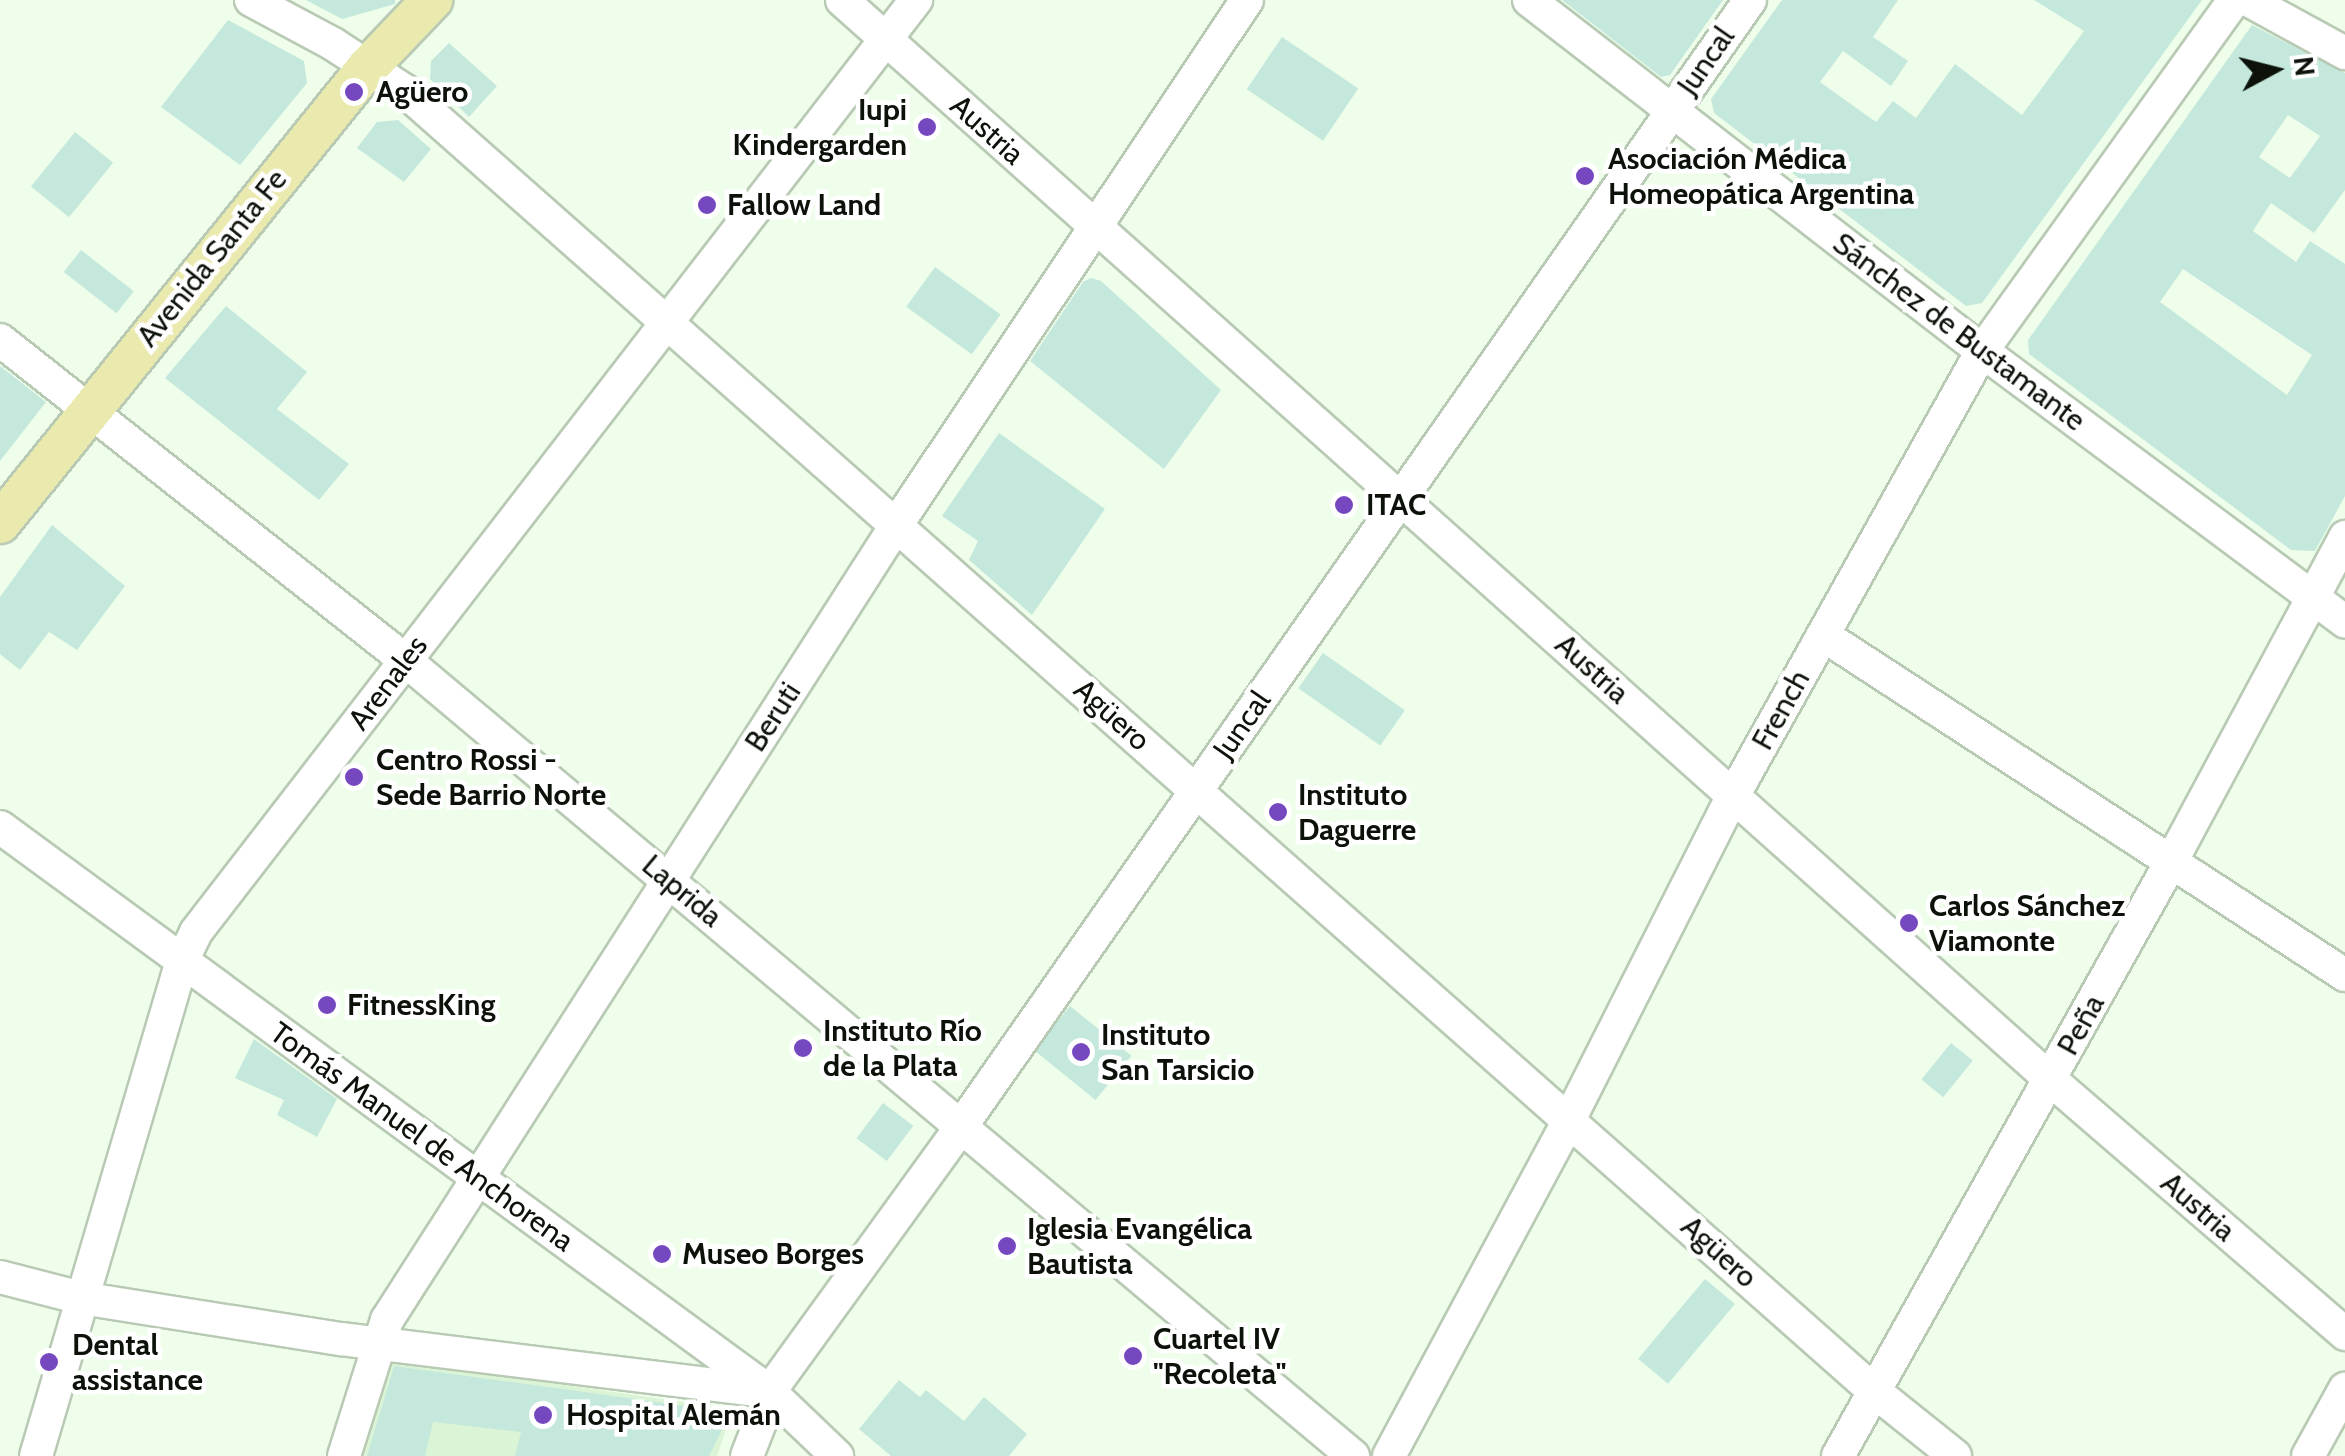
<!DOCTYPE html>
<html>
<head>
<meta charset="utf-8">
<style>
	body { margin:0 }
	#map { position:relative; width:2345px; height:1456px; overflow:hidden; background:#effeeb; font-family:Cabin,sans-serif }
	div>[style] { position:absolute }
	.built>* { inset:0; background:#dcf4d6 }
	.building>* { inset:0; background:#c4e8db; transform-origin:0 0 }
	.roads { filter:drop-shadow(2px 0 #b8cab4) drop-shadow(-2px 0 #b8cab4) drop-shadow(0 2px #b8cab4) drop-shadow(0 -2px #b8cab4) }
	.minor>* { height:32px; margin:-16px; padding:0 16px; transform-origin:16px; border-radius:16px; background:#fff }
	.major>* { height:40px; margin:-20px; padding:0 20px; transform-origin:20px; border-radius:20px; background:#eae9ae }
	.dots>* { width:28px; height:28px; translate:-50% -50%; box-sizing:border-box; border:5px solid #fff; border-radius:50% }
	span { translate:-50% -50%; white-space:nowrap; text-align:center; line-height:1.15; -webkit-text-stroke:9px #fff; paint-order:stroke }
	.street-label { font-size:30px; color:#0c120a }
	.poi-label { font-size:30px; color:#0c120a; font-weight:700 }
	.left { translate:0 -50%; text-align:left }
	.right { translate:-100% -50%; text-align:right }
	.north { position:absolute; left:2225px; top:20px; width:100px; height:100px; -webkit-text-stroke:8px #fff; paint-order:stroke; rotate:83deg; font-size:28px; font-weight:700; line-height:40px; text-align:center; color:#0c120a }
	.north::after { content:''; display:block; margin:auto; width:35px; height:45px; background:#0c120a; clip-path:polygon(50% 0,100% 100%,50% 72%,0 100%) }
</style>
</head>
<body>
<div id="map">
	<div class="built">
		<i style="clip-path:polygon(391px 1360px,711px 1406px,728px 1424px,717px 1456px,356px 1456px,380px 1368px)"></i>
	</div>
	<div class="building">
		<i style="clip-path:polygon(306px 0,395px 0,395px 4px,342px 19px)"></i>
		<i style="clip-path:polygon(1562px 0,1723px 0,1670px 75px,1661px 77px)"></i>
		<i style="clip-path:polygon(1782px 0,1898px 0,1873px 37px,1908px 61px,1891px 86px,1843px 51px,1820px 82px,1876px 122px,1893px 101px,1916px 118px,1955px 64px,2022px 115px,2084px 31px,2034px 0,2202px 0,1982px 303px,1966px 306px,1714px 113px,1711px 99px)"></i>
		<i style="clip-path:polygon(228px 20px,304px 61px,307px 83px,240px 165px,161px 107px)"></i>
		<i style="clip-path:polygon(evenodd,2252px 25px,2345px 73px,2345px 190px,2314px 233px,2271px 203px,2253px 231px,2296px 262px,2310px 241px,2345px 264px,2345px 496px,2315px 551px,2291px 550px,2029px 354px,2028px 340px,2252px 25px,2288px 115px,2320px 136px,2290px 178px,2259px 157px,2288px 115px,2252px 25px,2183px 269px,2312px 355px,2287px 395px,2160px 302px,2183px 269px)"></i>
		<i style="left:1282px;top:37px;width:92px;height:63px;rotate:34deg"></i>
		<i style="clip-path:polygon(449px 43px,497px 86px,469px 117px,430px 79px,431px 61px)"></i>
		<i style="clip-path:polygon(398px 120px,431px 149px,404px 182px,357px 148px,377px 122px)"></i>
		<i style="left:75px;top:132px;width:49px;height:70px;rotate:39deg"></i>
		<i style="left:81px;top:250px;width:67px;height:28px;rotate:38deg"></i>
		<i style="left:935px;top:267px;width:81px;height:49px;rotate:36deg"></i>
		<i style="clip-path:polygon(1091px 278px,1101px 281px,1221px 390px,1164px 469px,1030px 361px,1083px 282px)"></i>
		<i style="clip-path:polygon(226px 306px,307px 372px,277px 409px,349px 464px,319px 500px,165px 378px)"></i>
		<i style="clip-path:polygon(0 366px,46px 402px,0 461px)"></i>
		<i style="clip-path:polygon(999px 433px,1105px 509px,1032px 615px,969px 560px,978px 541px,942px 516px)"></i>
		<i style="clip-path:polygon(52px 525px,125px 586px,77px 650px,49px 632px,20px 670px,0 654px,0 597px)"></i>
		<i style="left:1323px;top:653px;width:100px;height:43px;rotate:35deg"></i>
		<i style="left:1070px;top:1006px;width:79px;height:57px;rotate:39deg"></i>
		<i style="clip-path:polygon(254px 1039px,337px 1099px,317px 1137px,277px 1115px,284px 1100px,235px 1078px)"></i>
		<i style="left:1951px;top:1043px;width:28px;height:47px;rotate:39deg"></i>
		<i style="left:883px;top:1103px;width:38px;height:44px;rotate:37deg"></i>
		<i style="left:1705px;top:1279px;width:39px;height:104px;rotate:40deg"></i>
		<i style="clip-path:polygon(394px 1366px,708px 1409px,724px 1426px,709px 1456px,515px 1456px,521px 1432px,433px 1422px,425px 1456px,367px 1456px)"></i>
		<i style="clip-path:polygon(899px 1380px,920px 1397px,926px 1390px,964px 1421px,984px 1397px,1027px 1434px,1009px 1456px,891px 1456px,859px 1429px)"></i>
	</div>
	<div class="roads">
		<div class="minor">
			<i style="left:251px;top:0;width:93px;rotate:28.2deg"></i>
			<i style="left:333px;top:44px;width:86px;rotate:33.1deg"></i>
			<i style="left:405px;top:91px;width:1962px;rotate:41.51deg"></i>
			<i style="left:1874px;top:1391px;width:104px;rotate:38.7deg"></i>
			<i style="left:842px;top:0;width:1621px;rotate:41.77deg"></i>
			<i style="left:2051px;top:1080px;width:389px;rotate:40.8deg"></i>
			<i style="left:1529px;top:0;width:573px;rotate:37.77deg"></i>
			<i style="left:1982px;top:351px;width:453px;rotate:36.7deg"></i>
			<i style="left:2248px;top:0;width:111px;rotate:28.7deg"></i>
			<i style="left:0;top:340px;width:516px;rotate:38.31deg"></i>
			<i style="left:405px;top:660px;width:1238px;rotate:40.02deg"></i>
			<i style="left:1823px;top:635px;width:623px;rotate:33.08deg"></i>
			<i style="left:0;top:827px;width:955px;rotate:36.27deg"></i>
			<i style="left:770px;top:1392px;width:93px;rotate:43.7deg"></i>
			<i style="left:0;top:1277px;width:84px;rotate:14.5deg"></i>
			<i style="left:81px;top:1298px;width:263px;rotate:9deg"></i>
			<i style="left:341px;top:1339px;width:432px;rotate:7deg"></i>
			<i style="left:36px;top:1456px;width:516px;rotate:-73.57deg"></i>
			<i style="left:182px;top:961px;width:32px;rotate:-64deg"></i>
			<i style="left:196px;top:932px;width:1178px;rotate:-52.31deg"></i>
			<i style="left:344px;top:1456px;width:143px;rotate:-72.5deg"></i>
			<i style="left:387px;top:1320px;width:945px;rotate:-57.35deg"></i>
			<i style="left:897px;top:524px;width:630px;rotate:-56.26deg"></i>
			<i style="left:747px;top:1456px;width:77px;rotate:-68.7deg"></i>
			<i style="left:775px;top:1384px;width:316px;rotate:-54.1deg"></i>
			<i style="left:960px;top:1128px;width:1377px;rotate:-54.99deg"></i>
			<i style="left:1389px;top:1456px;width:383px;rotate:-61.8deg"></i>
			<i style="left:1570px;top:1118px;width:361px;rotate:-63.2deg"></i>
			<i style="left:1733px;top:796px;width:510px;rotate:-60.77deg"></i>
			<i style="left:1982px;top:351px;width:432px;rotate:-54.3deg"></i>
			<i style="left:1838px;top:1456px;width:681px;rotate:-60.72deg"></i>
			<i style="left:2171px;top:862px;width:369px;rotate:-61.8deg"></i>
			<i style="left:2308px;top:1456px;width:77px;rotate:-61.1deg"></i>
		</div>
		<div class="major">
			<i style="left:0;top:523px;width:586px;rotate:-51.1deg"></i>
			<i style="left:368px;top:67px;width:93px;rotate:-46.3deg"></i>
		</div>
	</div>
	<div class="dots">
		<i style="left:354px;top:92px;background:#7648c0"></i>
		<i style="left:927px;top:127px;background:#7648c0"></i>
		<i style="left:1585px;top:176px;background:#7648c0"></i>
		<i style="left:707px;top:205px;background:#7648c0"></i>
		<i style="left:1344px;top:505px;background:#7648c0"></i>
		<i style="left:354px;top:777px;background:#7648c0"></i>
		<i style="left:1278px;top:812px;background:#7648c0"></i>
		<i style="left:1909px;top:923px;background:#7648c0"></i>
		<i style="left:327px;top:1005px;background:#7648c0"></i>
		<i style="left:803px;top:1048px;background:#7648c0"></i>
		<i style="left:1081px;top:1052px;background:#7648c0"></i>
		<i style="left:1007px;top:1246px;background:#7648c0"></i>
		<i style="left:662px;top:1254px;background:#7648c0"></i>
		<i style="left:1133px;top:1356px;background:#7648c0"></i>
		<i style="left:49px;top:1362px;background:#7648c0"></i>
		<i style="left:543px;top:1415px;background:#7648c0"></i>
	</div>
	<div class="street-label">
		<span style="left:1706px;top:61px;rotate:-55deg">Juncal</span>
		<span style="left:987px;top:130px;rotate:42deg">Austria</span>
		<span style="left:212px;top:258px;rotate:-51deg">Avenida Santa Fe</span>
		<span style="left:1959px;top:332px;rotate:37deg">Sánchez de Bustamante</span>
		<span style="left:1592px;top:669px;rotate:42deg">Austria</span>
		<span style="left:388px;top:683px;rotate:-53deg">Arenales</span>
		<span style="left:1781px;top:710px;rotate:-61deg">French</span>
		<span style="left:1112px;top:715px;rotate:42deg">Agüero</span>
		<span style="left:773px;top:717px;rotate:-57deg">Beruti</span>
		<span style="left:1242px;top:725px;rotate:-55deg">Juncal</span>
		<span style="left:682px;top:891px;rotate:40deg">Laprida</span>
		<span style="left:2081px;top:1025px;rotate:-61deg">Peña</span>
		<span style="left:422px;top:1137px;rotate:36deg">Tomás Manuel de Anchorena</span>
		<span style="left:2198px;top:1207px;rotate:41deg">Austria</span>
		<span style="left:1719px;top:1252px;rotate:42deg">Agüero</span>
	</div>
	<div class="poi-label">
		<span class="left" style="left:376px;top:92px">Agüero</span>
		<span class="right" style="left:907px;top:127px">Iupi<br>Kindergarden</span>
		<span class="left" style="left:1608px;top:176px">Asociación Médica<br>Homeopática Argentina</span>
		<span class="left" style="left:727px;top:205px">Fallow Land</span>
		<span class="left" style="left:1366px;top:505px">ITAC</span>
		<span class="left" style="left:376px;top:777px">Centro Rossi -<br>Sede Barrio Norte</span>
		<span class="left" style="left:1298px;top:812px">Instituto<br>Daguerre</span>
		<span class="left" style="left:1929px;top:923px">Carlos Sánchez<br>Viamonte</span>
		<span class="left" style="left:347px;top:1005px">FitnessKing</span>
		<span class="left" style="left:823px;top:1048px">Instituto Río<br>de la Plata</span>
		<span class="left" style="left:1101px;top:1052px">Instituto<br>San Tarsicio</span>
		<span class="left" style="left:1027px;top:1246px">Iglesia Evangélica<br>Bautista</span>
		<span class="left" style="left:682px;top:1254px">Museo Borges</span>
		<span class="left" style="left:1153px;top:1356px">Cuartel IV<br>"Recoleta"</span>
		<span class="left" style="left:72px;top:1362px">Dental<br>assistance</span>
		<span class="left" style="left:566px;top:1415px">Hospital Alemán</span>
	</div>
	<div class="north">N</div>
</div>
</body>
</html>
